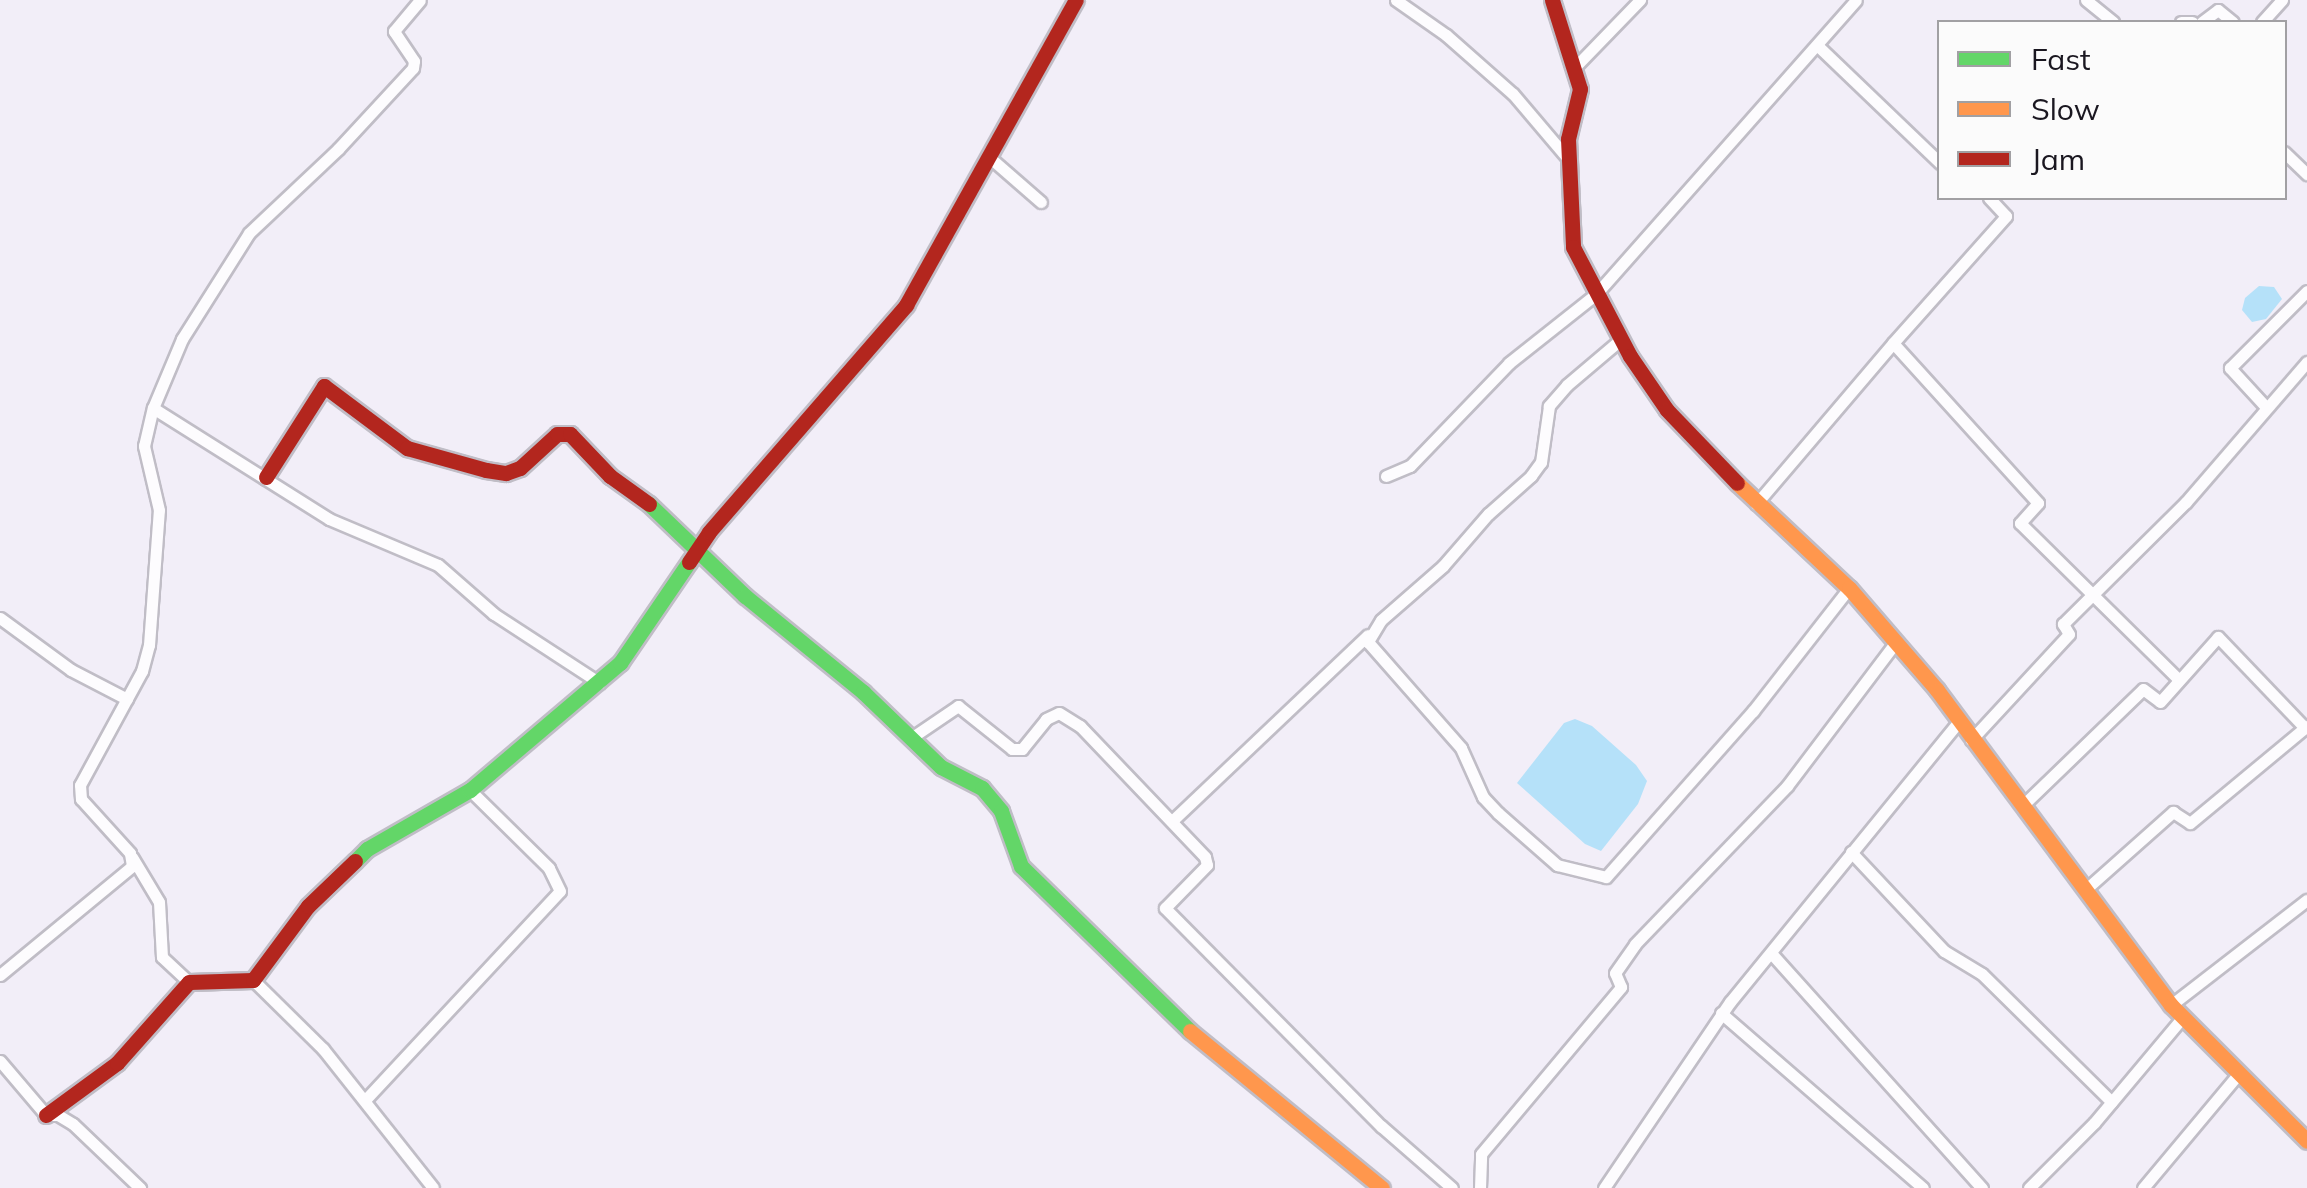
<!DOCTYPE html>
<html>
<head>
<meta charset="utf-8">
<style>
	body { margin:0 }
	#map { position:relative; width:2307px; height:1188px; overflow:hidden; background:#f2eef8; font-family:Mulish,sans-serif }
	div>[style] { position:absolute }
	.water>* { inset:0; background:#b5e1f9 }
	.roads { filter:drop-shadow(2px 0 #c0bdc6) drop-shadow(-2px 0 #c0bdc6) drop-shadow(0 2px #c0bdc6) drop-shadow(0 -2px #c0bdc6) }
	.street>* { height:11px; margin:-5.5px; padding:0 5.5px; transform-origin:5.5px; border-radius:5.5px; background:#fdfcfe }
	.fast>* { height:15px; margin:-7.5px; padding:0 7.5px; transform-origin:7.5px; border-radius:7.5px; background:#63d668 }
	.slow>* { height:15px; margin:-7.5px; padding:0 7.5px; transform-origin:7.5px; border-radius:7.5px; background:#ff974d }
	.jam>* { height:15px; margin:-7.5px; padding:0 7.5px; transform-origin:7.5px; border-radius:7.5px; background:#b3261e }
	span { translate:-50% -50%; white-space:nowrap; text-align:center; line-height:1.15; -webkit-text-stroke:8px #fbfbfb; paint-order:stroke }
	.legend { position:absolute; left:1937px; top:20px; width:350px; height:180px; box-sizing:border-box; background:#fbfbfb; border:2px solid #a1a0a3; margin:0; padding:12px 18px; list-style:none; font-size:30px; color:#1a1720 }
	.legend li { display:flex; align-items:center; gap:20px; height:50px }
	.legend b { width:50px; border:2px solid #a1a0a3 }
</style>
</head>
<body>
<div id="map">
	<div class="water">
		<i style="clip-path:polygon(2259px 286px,2274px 287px,2282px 299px,2266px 319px,2252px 322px,2242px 310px,2245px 298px)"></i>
		<i style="clip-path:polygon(1575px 719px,1592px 726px,1636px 765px,1647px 781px,1638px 804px,1601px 851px,1585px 844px,1517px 783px,1564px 723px)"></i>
	</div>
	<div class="roads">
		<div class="street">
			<i style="left:1396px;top:0;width:61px;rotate:35deg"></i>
			<i style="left:1446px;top:35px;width:89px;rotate:41.4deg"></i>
			<i style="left:1513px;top:94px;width:87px;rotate:49.7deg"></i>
			<i style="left:2086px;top:0;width:35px;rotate:39deg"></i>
			<i style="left:2181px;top:22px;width:11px"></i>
			<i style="left:2202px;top:22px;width:20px;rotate:-37deg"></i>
			<i style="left:2218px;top:10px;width:19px;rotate:39deg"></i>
			<i style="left:2262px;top:22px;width:30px;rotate:-48deg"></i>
			<i style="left:1818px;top:46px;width:169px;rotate:43.8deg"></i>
			<i style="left:1574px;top:68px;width:95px;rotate:-45.9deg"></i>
			<i style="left:2284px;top:152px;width:32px;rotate:44deg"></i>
			<i style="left:988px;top:156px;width:70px;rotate:41deg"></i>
			<i style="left:1620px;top:340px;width:70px;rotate:139.7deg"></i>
			<i style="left:1567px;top:385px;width:28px;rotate:131deg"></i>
			<i style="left:1549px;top:406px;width:57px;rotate:98.1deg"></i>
			<i style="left:1541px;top:462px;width:17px;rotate:126deg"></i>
			<i style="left:1531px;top:476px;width:57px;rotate:138.5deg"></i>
			<i style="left:1488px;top:514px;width:69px;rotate:130.9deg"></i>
			<i style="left:1443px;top:566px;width:82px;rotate:138.9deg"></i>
			<i style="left:1381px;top:620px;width:26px;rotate:121deg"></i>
			<i style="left:1368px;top:642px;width:141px;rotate:48.7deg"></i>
			<i style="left:1461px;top:748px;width:54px;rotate:65.8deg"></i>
			<i style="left:1483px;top:797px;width:22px;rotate:47deg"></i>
			<i style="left:1498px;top:813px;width:79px;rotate:41.4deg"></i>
			<i style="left:1557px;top:865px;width:50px;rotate:13.8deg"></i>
			<i style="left:1606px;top:877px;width:222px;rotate:-48.5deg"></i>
			<i style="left:1753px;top:711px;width:156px;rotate:-52deg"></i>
			<i style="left:1893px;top:343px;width:170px;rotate:-48.3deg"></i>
			<i style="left:2006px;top:216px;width:25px;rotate:-133deg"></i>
			<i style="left:2265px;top:406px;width:52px;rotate:-132.6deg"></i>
			<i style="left:2230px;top:368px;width:109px;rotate:-45deg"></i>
			<i style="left:153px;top:408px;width:75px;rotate:-67.2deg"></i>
			<i style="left:182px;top:339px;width:125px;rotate:-57.7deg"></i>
			<i style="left:249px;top:233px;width:122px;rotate:-43.3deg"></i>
			<i style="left:338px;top:149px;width:110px;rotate:-47.2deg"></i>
			<i style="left:413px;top:68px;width:7px;rotate:-82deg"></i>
			<i style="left:414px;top:61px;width:36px;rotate:-124deg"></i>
			<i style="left:394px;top:31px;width:40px;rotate:-50deg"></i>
			<i style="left:1386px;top:476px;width:26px;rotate:-23deg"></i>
			<i style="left:1410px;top:466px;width:143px;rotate:-46.1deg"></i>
			<i style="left:1509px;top:363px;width:111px;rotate:-38.4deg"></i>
			<i style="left:1596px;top:294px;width:392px;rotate:-48.5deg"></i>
			<i style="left:1756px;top:504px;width:211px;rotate:-49.6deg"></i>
			<i style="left:1893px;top:343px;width:216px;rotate:47.8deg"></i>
			<i style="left:2038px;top:503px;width:27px;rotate:132deg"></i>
			<i style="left:2020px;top:523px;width:223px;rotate:44.6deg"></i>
			<i style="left:0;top:618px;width:88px;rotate:36.2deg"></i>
			<i style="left:71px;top:670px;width:63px;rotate:27.4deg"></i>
			<i style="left:911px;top:738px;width:57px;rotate:-34.2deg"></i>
			<i style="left:958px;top:706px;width:69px;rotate:38.5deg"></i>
			<i style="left:1012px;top:749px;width:10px"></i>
			<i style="left:1022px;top:749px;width:38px;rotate:-51deg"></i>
			<i style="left:1046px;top:719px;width:14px;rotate:-25deg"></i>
			<i style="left:1059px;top:713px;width:25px;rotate:32deg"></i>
			<i style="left:1080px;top:726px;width:181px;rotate:46.3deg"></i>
			<i style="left:1205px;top:857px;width:8px;rotate:76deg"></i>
			<i style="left:1207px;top:865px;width:60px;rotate:134.3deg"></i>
			<i style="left:1165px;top:908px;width:307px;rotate:45.3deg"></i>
			<i style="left:1381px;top:1126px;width:94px;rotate:41.1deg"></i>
			<i style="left:1971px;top:740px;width:144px;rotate:-47.2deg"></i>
			<i style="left:2069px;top:634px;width:12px;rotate:-121deg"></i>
			<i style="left:2063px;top:624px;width:173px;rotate:-44.8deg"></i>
			<i style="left:2186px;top:502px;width:185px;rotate:-49.2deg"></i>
			<i style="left:2022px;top:806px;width:168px;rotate:-44deg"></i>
			<i style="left:2143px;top:689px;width:21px;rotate:37deg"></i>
			<i style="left:2160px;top:702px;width:87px;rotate:-48.3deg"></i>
			<i style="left:2218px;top:637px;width:126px;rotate:46.3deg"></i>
			<i style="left:1172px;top:821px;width:270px;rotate:-43.5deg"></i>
			<i style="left:1851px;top:852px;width:136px;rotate:46.8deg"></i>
			<i style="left:1944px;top:951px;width:44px;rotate:31.2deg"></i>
			<i style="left:1982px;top:974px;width:182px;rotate:44.6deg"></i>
			<i style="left:132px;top:857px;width:52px;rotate:59deg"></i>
			<i style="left:159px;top:902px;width:55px;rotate:86.9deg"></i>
			<i style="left:162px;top:957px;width:37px;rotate:43deg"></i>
			<i style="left:2085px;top:890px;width:118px;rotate:-41.6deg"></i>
			<i style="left:2173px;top:812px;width:20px;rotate:33deg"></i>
			<i style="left:2190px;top:823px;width:152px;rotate:-39.7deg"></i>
			<i style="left:1771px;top:953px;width:316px;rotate:48.1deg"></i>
			<i style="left:0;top:975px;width:171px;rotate:-39.5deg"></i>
			<i style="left:132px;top:866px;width:13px;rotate:-99deg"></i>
			<i style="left:130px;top:853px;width:73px;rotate:-132.2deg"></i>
			<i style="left:81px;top:799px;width:14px;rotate:-94deg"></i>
			<i style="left:80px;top:785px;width:130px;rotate:-61.5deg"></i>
			<i style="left:142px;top:671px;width:27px;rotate:-75deg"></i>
			<i style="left:149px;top:645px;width:135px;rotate:-85.8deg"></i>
			<i style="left:159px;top:510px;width:66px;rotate:-103.2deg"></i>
			<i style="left:144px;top:446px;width:39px;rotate:-77deg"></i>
			<i style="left:153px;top:408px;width:208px;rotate:32.2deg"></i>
			<i style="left:329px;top:519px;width:118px;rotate:22.9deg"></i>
			<i style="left:438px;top:565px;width:74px;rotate:41.2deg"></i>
			<i style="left:494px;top:614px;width:126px;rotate:33.1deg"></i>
			<i style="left:253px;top:980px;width:98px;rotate:44.6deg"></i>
			<i style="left:323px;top:1049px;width:177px;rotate:51.6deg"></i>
			<i style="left:2171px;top:1005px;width:172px;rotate:-37.7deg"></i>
			<i style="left:1721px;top:1013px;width:267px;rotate:40.9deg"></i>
			<i style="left:0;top:1061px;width:71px;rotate:49.6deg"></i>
			<i style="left:46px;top:1115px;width:12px"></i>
			<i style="left:58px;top:1115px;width:17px;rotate:31deg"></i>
			<i style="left:73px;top:1124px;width:93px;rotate:43.7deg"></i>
			<i style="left:366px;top:1099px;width:284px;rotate:-47deg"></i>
			<i style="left:560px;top:891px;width:25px;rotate:-116deg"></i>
			<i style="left:549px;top:868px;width:111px;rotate:-135.4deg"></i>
			<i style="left:1480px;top:1188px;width:34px;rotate:-88deg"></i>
			<i style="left:1481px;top:1154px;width:218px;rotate:-50deg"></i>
			<i style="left:1621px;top:987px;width:15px;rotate:-113deg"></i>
			<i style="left:1615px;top:973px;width:35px;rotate:-55deg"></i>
			<i style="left:1635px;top:944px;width:219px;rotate:-46.1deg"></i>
			<i style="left:1787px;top:786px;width:181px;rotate:-52.9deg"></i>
			<i style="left:1604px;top:1188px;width:225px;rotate:-55.9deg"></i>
			<i style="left:1730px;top:1002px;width:361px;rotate:-50.8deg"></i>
			<i style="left:2029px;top:1188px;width:92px;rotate:-45deg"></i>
			<i style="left:2094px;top:1123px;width:137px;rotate:-50deg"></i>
			<i style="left:2143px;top:1188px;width:150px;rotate:-50.1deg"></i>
		</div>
		<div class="fast">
			<i style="left:649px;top:504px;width:133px;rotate:43.8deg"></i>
			<i style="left:745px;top:596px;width:152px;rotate:39.1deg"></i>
			<i style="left:863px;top:692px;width:108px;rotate:43.9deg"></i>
			<i style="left:941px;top:767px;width:46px;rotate:27.1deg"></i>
			<i style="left:982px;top:788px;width:30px;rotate:50deg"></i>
			<i style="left:1001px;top:811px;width:59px;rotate:70deg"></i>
			<i style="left:1021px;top:866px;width:236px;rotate:44.3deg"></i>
			<i style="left:355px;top:861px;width:17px;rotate:-45deg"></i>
			<i style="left:367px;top:849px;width:119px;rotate:-29.8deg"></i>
			<i style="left:470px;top:790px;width:197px;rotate:-40.3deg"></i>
			<i style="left:620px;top:663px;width:122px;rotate:-55.7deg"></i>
		</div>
		<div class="slow">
			<i style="left:1737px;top:483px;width:154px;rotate:43.2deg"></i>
			<i style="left:1849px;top:588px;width:135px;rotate:49.2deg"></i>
			<i style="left:1937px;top:690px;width:392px;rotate:53.4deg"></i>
			<i style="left:2171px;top:1005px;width:192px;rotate:45deg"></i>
			<i style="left:1190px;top:1031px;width:248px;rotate:39.3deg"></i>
		</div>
		<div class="jam">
			<i style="left:1552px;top:0;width:93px;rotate:72.5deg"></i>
			<i style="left:1580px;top:89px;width:51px;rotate:103.5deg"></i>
			<i style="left:1568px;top:139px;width:108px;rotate:87.3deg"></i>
			<i style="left:1573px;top:247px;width:123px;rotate:62.4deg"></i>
			<i style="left:1630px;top:356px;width:65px;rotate:55.6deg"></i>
			<i style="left:1667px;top:410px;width:101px;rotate:46.2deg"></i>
			<i style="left:266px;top:477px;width:108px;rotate:-57.5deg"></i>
			<i style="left:324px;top:386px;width:104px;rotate:36.8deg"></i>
			<i style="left:407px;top:448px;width:82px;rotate:15.6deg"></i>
			<i style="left:486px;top:470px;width:20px;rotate:9deg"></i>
			<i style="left:506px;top:473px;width:15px;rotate:-20deg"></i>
			<i style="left:520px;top:468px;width:50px;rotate:-42.6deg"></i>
			<i style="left:557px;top:434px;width:13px"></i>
			<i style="left:570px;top:434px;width:58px;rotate:46.4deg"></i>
			<i style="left:610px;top:476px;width:48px;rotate:35.7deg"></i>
			<i style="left:689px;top:562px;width:36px;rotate:-56deg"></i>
			<i style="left:709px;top:532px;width:301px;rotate:-49deg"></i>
			<i style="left:906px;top:305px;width:349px;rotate:-60.9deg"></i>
			<i style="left:46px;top:1115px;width:88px;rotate:-36.2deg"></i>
			<i style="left:117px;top:1063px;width:108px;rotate:-48.4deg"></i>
			<i style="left:189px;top:982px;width:64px;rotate:-1.8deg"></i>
			<i style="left:253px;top:980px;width:92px;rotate:-53.4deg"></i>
			<i style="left:308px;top:906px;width:65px;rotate:-43.8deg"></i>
		</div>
	</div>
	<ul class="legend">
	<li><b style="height:12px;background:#63d668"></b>Fast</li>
	<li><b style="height:12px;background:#ff974d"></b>Slow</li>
	<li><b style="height:12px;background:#b3261e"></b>Jam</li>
	</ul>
</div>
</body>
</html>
